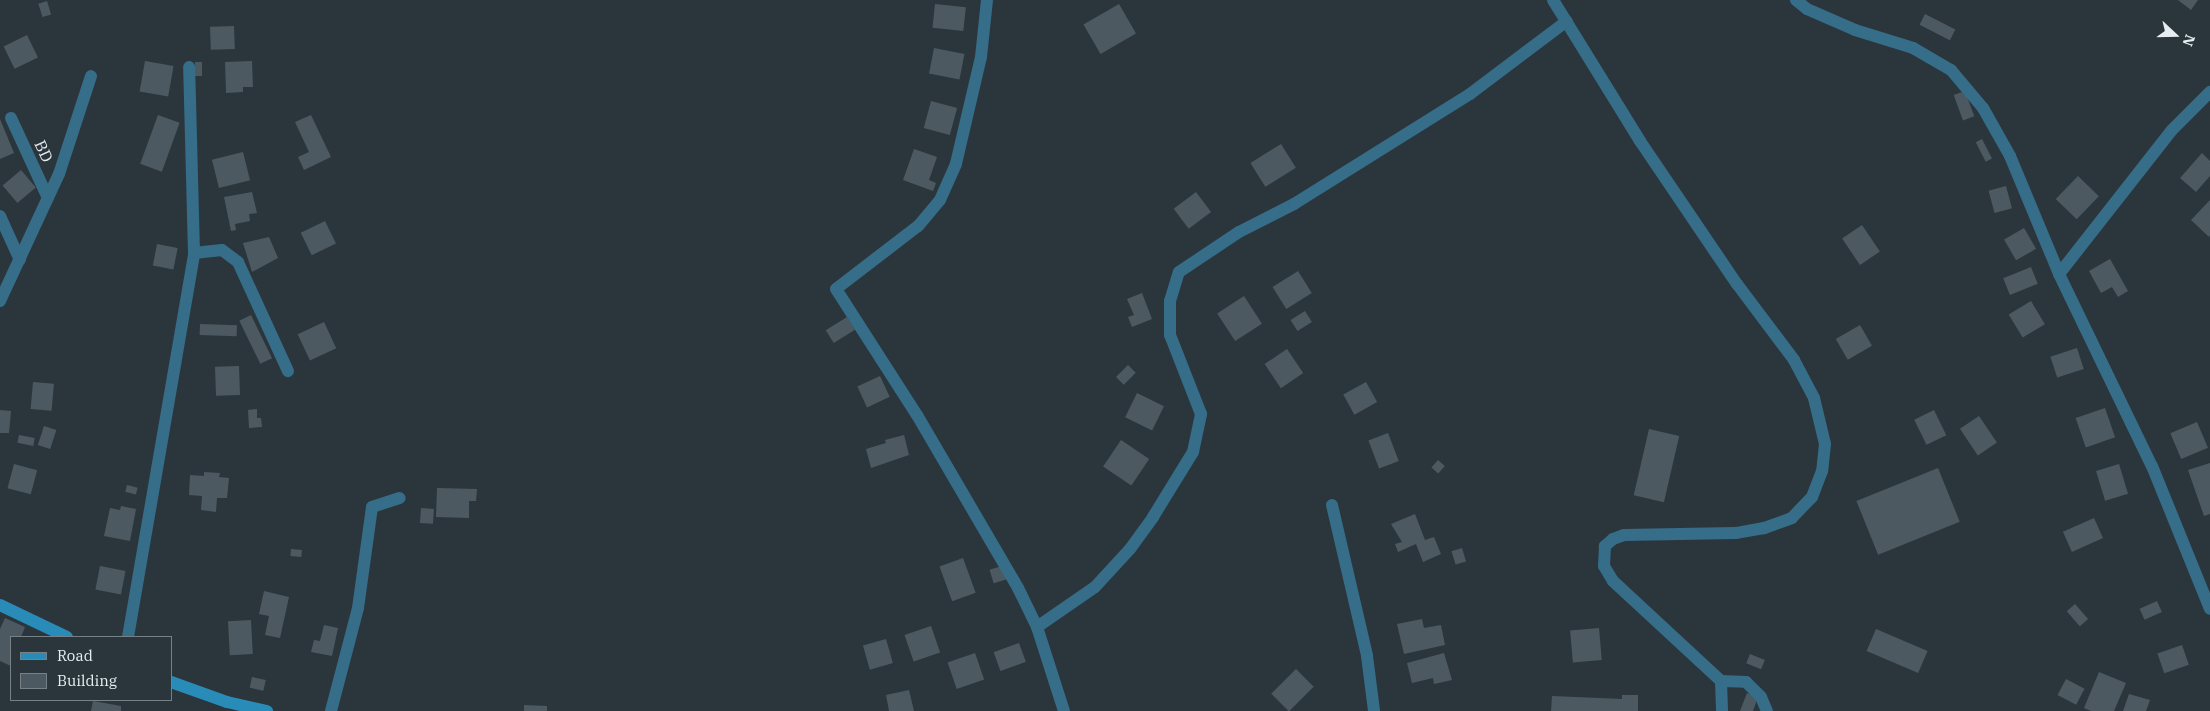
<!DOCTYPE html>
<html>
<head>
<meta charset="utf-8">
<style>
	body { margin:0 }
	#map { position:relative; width:2210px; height:711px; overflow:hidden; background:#2b363c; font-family:"IBM Plex Serif",serif }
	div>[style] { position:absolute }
	.building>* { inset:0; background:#4d5960; transform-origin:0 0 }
	.street>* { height:12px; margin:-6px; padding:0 6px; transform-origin:6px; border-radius:6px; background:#366d89 }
	.secondary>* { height:12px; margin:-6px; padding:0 6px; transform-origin:6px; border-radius:6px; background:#298cb8 }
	span { translate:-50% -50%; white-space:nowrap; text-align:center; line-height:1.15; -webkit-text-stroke:4px #2b363c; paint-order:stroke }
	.street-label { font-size:16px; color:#e7eef2 }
	.legend { position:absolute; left:10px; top:636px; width:162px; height:65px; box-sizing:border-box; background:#2b363c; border:1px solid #768085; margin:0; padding:6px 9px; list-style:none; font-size:15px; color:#e7eef2 }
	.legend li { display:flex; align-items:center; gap:10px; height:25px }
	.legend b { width:25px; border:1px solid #768085 }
	.north { position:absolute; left:2150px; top:10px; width:50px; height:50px; -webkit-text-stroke:4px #2b363c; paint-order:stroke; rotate:111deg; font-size:14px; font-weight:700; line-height:20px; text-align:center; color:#e7eef2 }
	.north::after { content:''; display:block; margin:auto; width:18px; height:22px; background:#e7eef2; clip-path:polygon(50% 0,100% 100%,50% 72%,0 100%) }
</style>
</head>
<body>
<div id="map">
	<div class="building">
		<i style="clip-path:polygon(2178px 0,2198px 0,2191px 10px)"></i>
		<i style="left:47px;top:1px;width:14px;height:9px;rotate:73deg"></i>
		<i style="left:935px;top:4px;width:31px;height:24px;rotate:6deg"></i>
		<i style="left:1119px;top:4px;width:34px;height:41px;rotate:60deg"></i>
		<i style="left:1925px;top:14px;width:34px;height:12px;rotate:27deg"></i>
		<i style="left:234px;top:26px;width:23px;height:24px;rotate:88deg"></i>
		<i style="left:27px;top:35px;width:25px;height:26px;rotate:64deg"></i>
		<i style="left:934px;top:48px;width:31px;height:26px;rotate:11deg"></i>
		<i style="left:145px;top:61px;width:29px;height:31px;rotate:10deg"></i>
		<i style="clip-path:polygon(252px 61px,253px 87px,243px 87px,243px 92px,226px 93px,225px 62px)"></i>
		<i style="left:195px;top:62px;width:7px;height:14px"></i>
		<i style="left:1965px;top:91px;width:27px;height:12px;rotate:70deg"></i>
		<i style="left:931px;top:101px;width:27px;height:28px;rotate:15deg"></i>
		<i style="left:158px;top:115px;width:23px;height:52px;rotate:20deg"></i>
		<i style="clip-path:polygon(311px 115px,331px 157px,304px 170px,298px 157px,309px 152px,295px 122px)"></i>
		<i style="clip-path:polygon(0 119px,14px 153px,0 159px)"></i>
		<i style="left:1982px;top:139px;width:22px;height:7px;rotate:63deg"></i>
		<i style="left:1281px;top:144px;width:28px;height:36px;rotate:58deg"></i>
		<i style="clip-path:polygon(914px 149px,937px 157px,929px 180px,936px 183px,933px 191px,903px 180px)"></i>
		<i style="left:243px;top:152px;width:29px;height:32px;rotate:76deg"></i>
		<i style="clip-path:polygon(2202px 153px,2210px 161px,2210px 176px,2196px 192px,2180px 178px)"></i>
		<i style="left:21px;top:170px;width:23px;height:24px;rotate:50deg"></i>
		<i style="left:2078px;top:176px;width:29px;height:32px;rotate:44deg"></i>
		<i style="left:2006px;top:186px;width:23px;height:18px;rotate:75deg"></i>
		<i style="clip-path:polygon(252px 192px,257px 213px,249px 214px,250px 221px,235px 224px,236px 230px,231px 231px,224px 197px)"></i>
		<i style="left:1196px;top:192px;width:25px;height:28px;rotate:53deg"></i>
		<i style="clip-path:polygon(2210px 200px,2210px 235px,2209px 237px,2191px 220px)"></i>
		<i style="left:325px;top:221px;width:25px;height:27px;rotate:64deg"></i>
		<i style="left:1862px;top:225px;width:32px;height:24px;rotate:56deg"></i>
		<i style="left:2024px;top:228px;width:24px;height:23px;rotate:60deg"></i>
		<i style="clip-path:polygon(269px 237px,278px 258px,252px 272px,243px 243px)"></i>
		<i style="left:157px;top:244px;width:21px;height:22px;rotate:11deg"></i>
		<i style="clip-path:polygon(2110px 259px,2128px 291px,2118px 297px,2112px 287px,2101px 293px,2089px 271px)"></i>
		<i style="left:2031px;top:267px;width:18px;height:30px;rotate:68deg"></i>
		<i style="left:1298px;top:271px;width:26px;height:30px;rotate:58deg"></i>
		<i style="clip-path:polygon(1142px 293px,1152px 319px,1132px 327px,1128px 317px,1134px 315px,1127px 299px)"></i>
		<i style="left:1244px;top:296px;width:33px;height:32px;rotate:57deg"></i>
		<i style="left:2031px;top:301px;width:27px;height:26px;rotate:59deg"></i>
		<i style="left:1305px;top:311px;width:13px;height:17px;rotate:58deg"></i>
		<i style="left:251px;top:315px;width:48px;height:13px;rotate:64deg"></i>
		<i style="left:847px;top:317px;width:15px;height:25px;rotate:58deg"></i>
		<i style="left:324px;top:322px;width:29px;height:29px;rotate:65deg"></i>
		<i style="left:200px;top:324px;width:37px;height:11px;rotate:2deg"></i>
		<i style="left:1860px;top:325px;width:24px;height:28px;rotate:60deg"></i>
		<i style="left:2077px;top:348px;width:22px;height:28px;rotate:72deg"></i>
		<i style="left:1287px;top:349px;width:29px;height:27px;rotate:56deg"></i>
		<i style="left:1128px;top:365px;width:11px;height:17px;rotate:45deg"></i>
		<i style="left:239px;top:366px;width:29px;height:24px;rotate:88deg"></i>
		<i style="left:880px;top:376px;width:23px;height:25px;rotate:65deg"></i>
		<i style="left:33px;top:382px;width:21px;height:27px;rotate:5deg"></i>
		<i style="left:1366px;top:382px;width:23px;height:26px;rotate:61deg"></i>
		<i style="left:1137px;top:393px;width:30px;height:27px;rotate:26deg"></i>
		<i style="left:2105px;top:408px;width:31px;height:31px;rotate:71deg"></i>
		<i style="clip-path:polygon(257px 409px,257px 418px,261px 418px,262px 427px,249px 428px,248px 410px)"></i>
		<i style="clip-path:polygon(0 410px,11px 411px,9px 433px,0 433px)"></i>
		<i style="left:1934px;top:410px;width:28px;height:22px;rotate:64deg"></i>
		<i style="left:1979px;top:416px;width:32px;height:23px;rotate:56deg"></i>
		<i style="left:2197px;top:422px;width:28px;height:29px;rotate:67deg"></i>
		<i style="left:44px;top:426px;width:13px;height:20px;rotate:18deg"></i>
		<i style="left:1649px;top:429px;width:31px;height:68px;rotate:13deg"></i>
		<i style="left:1388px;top:433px;width:30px;height:21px;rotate:69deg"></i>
		<i style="left:19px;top:435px;width:16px;height:8px;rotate:11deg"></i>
		<i style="clip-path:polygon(904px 435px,909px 455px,871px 468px,866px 449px,886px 443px,885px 440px)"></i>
		<i style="left:1121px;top:440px;width:34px;height:32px;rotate:34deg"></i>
		<i style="left:1438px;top:460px;width:9px;height:10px;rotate:41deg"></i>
		<i style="clip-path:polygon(2210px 463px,2210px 514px,2204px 516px,2188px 470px)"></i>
		<i style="left:14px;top:464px;width:24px;height:25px;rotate:15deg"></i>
		<i style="left:2119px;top:464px;width:31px;height:24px;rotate:73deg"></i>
		<i style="left:1938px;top:468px;width:58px;height:88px;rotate:68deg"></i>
		<i style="clip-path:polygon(204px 472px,220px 473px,219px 477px,229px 478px,227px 498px,217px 498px,216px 512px,201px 510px,202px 496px,189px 495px,190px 475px,204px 476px)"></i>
		<i style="left:127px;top:485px;width:11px;height:7px;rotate:15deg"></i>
		<i style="clip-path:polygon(437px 488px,477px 489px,476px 501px,469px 501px,469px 518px,436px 517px)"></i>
		<i style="clip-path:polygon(121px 506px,136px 509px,130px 541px,104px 536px,110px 508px,120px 510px)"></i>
		<i style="left:421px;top:508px;width:13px;height:15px;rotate:4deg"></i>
		<i style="clip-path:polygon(1415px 514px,1425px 540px,1434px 537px,1441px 554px,1423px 562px,1416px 544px,1398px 552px,1395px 544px,1402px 542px,1391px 524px)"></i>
		<i style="left:2094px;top:518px;width:22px;height:34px;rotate:66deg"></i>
		<i style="left:1462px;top:548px;width:14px;height:11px;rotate:73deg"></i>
		<i style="left:291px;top:549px;width:11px;height:7px;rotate:5deg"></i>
		<i style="left:963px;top:558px;width:37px;height:25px;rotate:70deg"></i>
		<i style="left:100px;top:566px;width:26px;height:24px;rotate:11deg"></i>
		<i style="left:1002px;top:566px;width:14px;height:13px;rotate:73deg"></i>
		<i style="clip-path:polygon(264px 591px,289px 597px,280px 638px,265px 635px,269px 616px,259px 614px)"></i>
		<i style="left:2157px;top:601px;width:12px;height:19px;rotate:66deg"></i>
		<i style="left:2075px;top:604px;width:20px;height:11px;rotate:49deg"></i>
		<i style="clip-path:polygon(5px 618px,25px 627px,21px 637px,11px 637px,11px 666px,0 661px,0 629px)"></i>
		<i style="clip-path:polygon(1422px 619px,1424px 628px,1441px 625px,1445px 645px,1404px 654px,1397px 624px)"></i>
		<i style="left:251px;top:620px;width:34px;height:23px;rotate:87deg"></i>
		<i style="clip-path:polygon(324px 625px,338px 628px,332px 656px,311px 652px,314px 640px,320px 641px)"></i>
		<i style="left:931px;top:626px;width:28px;height:28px;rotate:71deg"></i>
		<i style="left:1599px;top:628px;width:32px;height:29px;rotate:85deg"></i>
		<i style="left:1876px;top:629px;width:56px;height:24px;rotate:23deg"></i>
		<i style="left:886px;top:639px;width:25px;height:24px;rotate:74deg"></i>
		<i style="left:1019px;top:643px;width:20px;height:27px;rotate:70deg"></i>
		<i style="left:2182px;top:645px;width:21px;height:26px;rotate:71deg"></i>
		<i style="left:975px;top:653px;width:28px;height:29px;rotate:71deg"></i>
		<i style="clip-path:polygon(1444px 653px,1452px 680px,1434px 684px,1433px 678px,1412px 683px,1407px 663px)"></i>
		<i style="left:1750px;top:654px;width:16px;height:10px;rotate:22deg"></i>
		<i style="left:1296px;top:669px;width:25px;height:35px;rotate:45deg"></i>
		<i style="clip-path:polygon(2099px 672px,2126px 683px,2114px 711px,2091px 711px,2084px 708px)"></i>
		<i style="left:252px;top:677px;width:14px;height:11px;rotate:12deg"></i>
		<i style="left:2066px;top:679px;width:21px;height:18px;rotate:28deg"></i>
		<i style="clip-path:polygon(909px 690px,914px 711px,889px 711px,886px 695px)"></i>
		<i style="clip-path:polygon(1747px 693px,1758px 697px,1753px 711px,1740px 711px)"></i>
		<i style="clip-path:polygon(2129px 694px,2150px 700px,2146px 711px,2123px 711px)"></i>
		<i style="clip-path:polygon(1622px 695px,1638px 695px,1638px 711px,1551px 711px,1552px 696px,1622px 699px)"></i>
		<i style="clip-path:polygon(93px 701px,121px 706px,121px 711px,91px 711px)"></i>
		<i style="clip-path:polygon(524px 705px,547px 706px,547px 711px,524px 711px)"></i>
	</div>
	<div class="street">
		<i style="left:987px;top:0;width:57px;rotate:96deg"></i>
		<i style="left:981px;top:57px;width:110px;rotate:103.2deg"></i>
		<i style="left:956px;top:164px;width:39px;rotate:114deg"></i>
		<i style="left:940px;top:200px;width:34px;rotate:130deg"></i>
		<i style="left:918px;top:226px;width:103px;rotate:142.5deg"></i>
		<i style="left:836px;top:289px;width:150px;rotate:57.3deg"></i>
		<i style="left:917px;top:415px;width:200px;rotate:59.7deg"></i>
		<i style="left:1018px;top:588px;width:43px;rotate:64deg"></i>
		<i style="left:1037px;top:627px;width:88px;rotate:72.2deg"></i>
		<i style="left:1553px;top:0;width:166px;rotate:58.3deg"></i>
		<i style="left:1640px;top:141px;width:173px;rotate:55.9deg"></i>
		<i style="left:1737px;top:284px;width:95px;rotate:53.1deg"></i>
		<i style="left:1794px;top:360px;width:43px;rotate:62.2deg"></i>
		<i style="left:1814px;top:398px;width:47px;rotate:76.6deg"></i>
		<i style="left:1825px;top:444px;width:27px;rotate:96deg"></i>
		<i style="left:1822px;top:471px;width:28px;rotate:111deg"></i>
		<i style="left:1812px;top:497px;width:29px;rotate:134deg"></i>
		<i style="left:1792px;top:518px;width:30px;rotate:160deg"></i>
		<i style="left:1764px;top:528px;width:29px;rotate:170deg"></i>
		<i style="left:1735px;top:533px;width:111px;rotate:179deg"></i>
		<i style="left:1624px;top:535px;width:12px;rotate:160deg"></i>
		<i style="left:1613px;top:539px;width:11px;rotate:139deg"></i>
		<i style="left:1605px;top:546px;width:20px;rotate:93deg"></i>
		<i style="left:1604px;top:566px;width:17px;rotate:59deg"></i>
		<i style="left:1613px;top:581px;width:147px;rotate:42.8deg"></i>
		<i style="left:1721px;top:681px;width:30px;rotate:88deg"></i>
		<i style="left:1796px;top:0;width:14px;rotate:39deg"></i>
		<i style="left:1807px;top:9px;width:52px;rotate:23.6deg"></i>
		<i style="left:1855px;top:30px;width:61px;rotate:17.2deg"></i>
		<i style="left:1913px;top:48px;width:44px;rotate:30.1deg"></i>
		<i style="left:1951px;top:70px;width:50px;rotate:49.9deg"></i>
		<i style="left:1983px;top:108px;width:55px;rotate:60.6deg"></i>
		<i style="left:2010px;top:156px;width:128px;rotate:67.4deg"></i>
		<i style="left:2059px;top:274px;width:213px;rotate:64.2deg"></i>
		<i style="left:2152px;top:466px;width:154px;rotate:67.9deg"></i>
		<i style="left:11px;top:118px;width:88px;rotate:65.2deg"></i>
		<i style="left:0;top:216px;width:48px;rotate:65.6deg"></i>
		<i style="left:194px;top:253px;width:28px;rotate:-6deg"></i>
		<i style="left:222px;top:250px;width:20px;rotate:37deg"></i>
		<i style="left:238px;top:262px;width:120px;rotate:65.4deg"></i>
		<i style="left:2059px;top:274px;width:183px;rotate:-51.9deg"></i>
		<i style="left:2172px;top:130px;width:54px;rotate:-45deg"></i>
		<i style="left:0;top:301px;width:140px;rotate:-65.1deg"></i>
		<i style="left:59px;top:174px;width:103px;rotate:-71.9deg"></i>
		<i style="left:1332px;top:505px;width:155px;rotate:76.9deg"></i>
		<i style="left:1367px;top:656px;width:55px;rotate:82.7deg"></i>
		<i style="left:1037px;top:627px;width:70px;rotate:-34.6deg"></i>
		<i style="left:1095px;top:587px;width:52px;rotate:-47.4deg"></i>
		<i style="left:1130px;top:549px;width:39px;rotate:-54deg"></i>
		<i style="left:1153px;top:517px;width:76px;rotate:-58.4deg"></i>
		<i style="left:1193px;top:452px;width:39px;rotate:-78deg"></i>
		<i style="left:1201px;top:414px;width:85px;rotate:-111.4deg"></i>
		<i style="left:1170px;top:335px;width:34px;rotate:-90deg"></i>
		<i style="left:1170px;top:301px;width:30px;rotate:-73deg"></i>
		<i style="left:1179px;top:272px;width:72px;rotate:-33.7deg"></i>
		<i style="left:1239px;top:232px;width:62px;rotate:-27deg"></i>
		<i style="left:1294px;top:204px;width:208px;rotate:-32deg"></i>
		<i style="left:1470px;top:94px;width:121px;rotate:-37deg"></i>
		<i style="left:128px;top:637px;width:390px;rotate:-80.2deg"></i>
		<i style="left:194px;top:253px;width:186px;rotate:-91.5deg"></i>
		<i style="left:1721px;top:681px;width:25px;rotate:2deg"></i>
		<i style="left:1746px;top:682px;width:21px;rotate:45deg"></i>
		<i style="left:1761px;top:697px;width:15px;rotate:67deg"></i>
		<i style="left:331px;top:711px;width:106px;rotate:-75.3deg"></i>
		<i style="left:358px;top:608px;width:102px;rotate:-82.1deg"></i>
		<i style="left:372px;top:507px;width:29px;rotate:-18deg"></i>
	</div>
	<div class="secondary">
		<i style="left:0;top:605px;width:74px;rotate:25.5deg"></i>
		<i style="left:171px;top:682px;width:59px;rotate:19.7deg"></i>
		<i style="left:227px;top:702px;width:41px;rotate:12.7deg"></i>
	</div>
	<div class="street-label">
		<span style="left:44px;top:151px;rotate:65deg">BD</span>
	</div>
	<ul class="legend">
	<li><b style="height:6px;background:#298cb8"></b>Road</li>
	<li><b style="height:14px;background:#4d5960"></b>Building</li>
	</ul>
	<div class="north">N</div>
</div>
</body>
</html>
